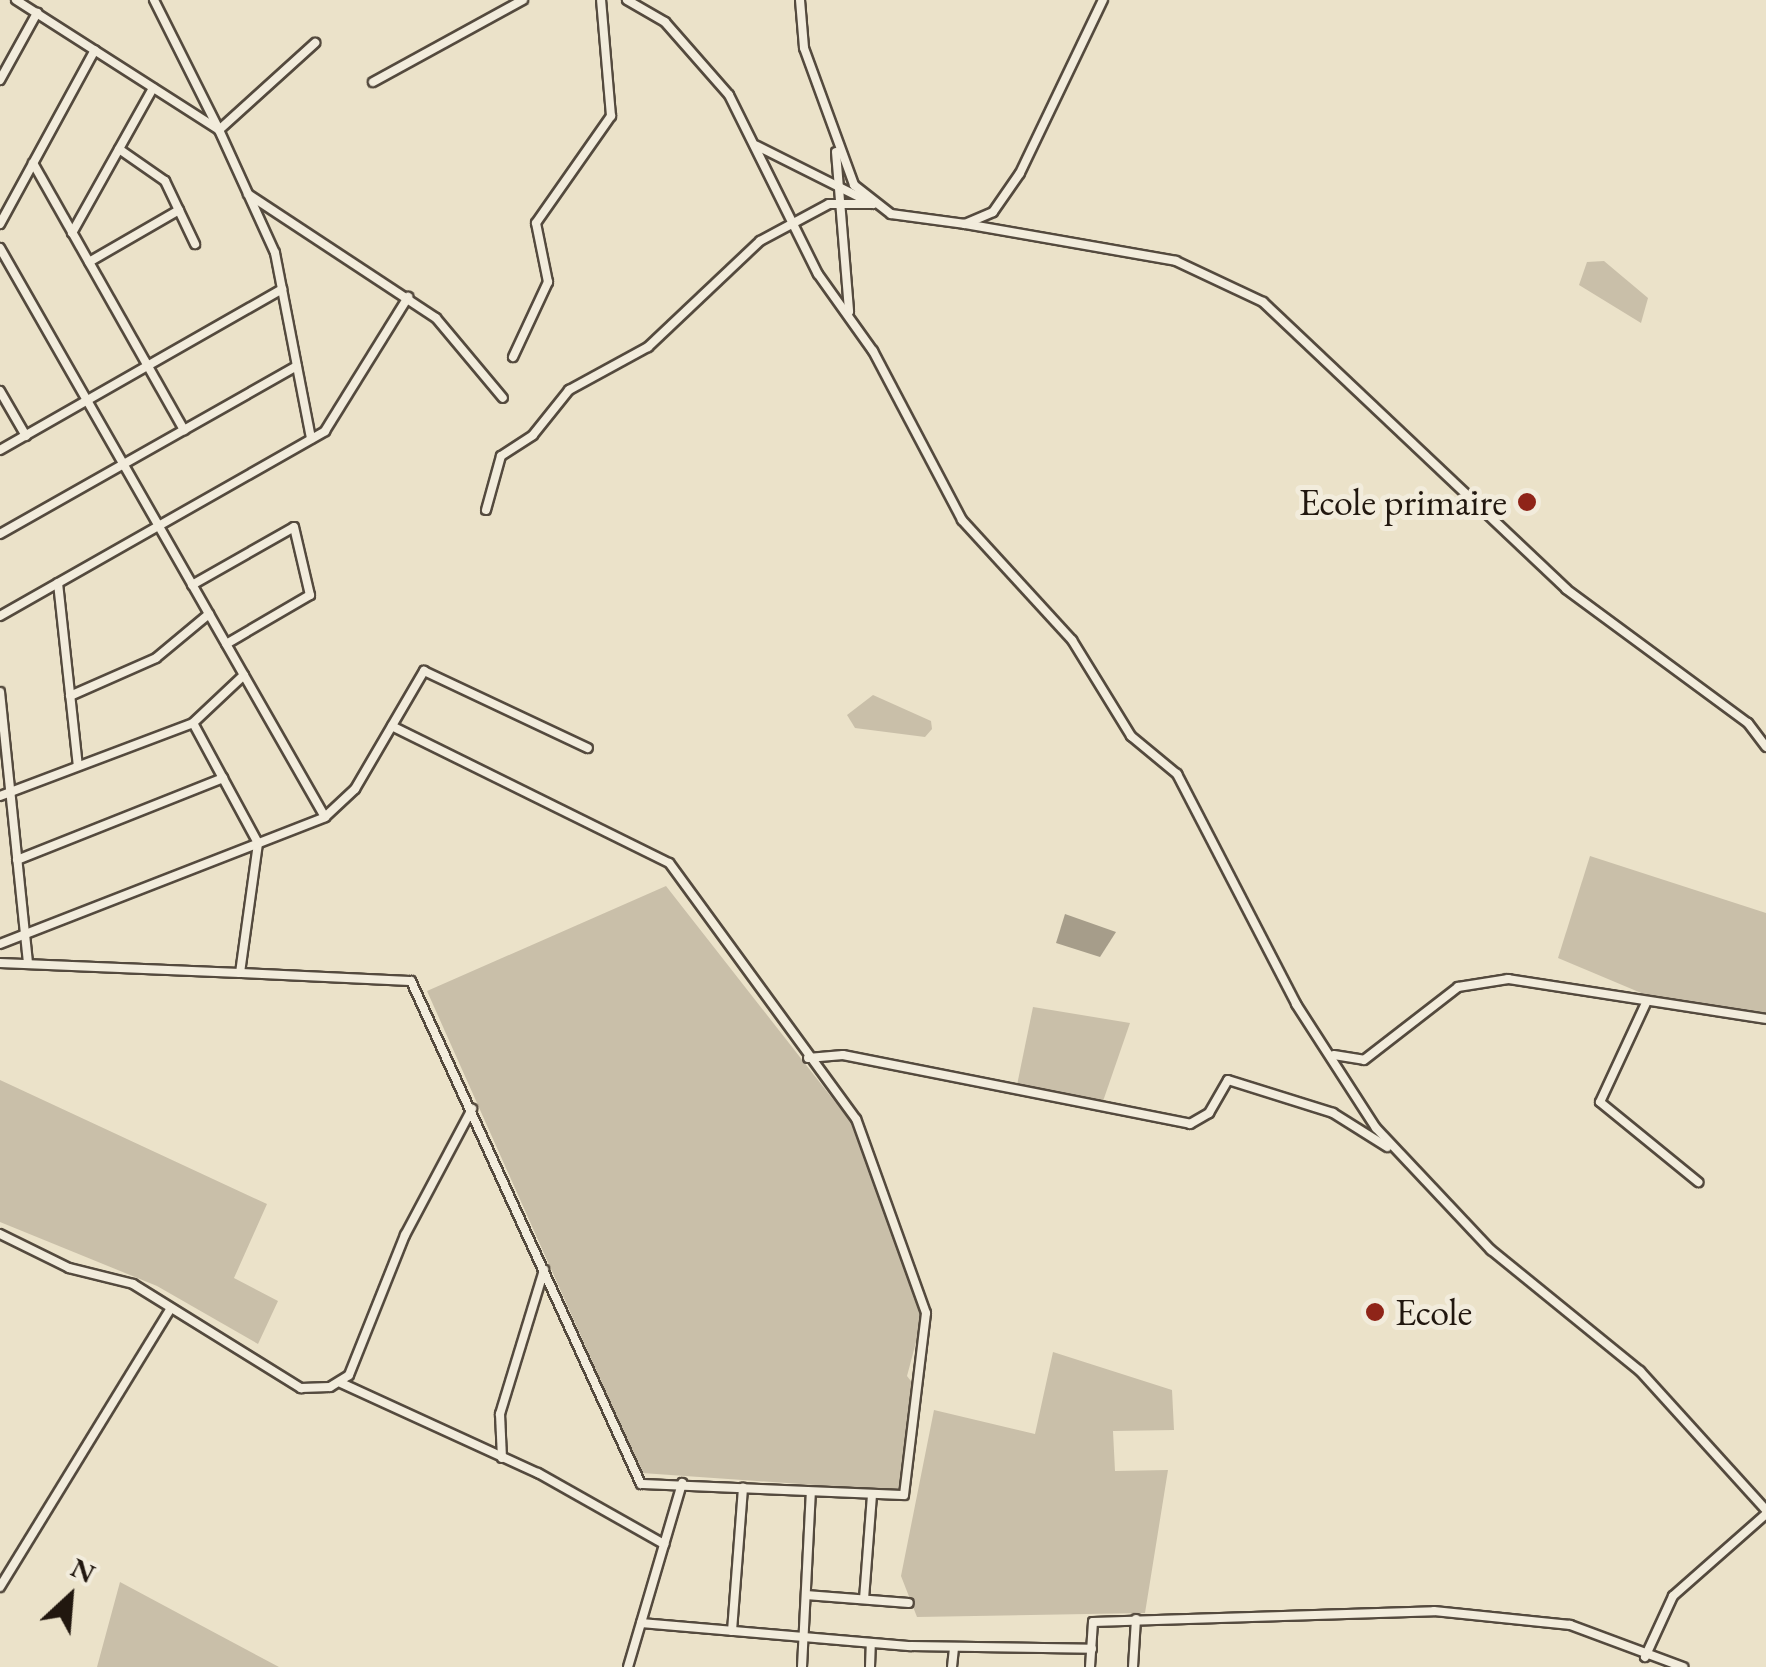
<!DOCTYPE html>
<html>
<head>
<meta charset="utf-8">
<style>
	body { margin:0 }
	#map { position:relative; width:1766px; height:1667px; overflow:hidden; background:#ebe2c9; font-family:"EB Garamond",serif }
	div>[style] { position:absolute }
	.green>* { inset:0; background:#c9bfa9 }
	.water>* { inset:0; background:#a69d8a }
	.roads { filter:drop-shadow(2px 0 #544a3e) drop-shadow(-2px 0 #544a3e) drop-shadow(0 2px #544a3e) drop-shadow(0 -2px #544a3e) }
	.street>* { height:8px; margin:-4px; padding:0 4px; transform-origin:4px; border-radius:4px; background:#f2ecdc }
	.dots>* { width:28px; height:28px; translate:-50% -50%; box-sizing:border-box; border:5px solid #f2ecdc; border-radius:50% }
	span { translate:-50% -50%; white-space:nowrap; text-align:center; line-height:1.15; -webkit-text-stroke:10px #f2ecdc; paint-order:stroke }
	.poi-label { font-size:38px; color:#21170f }
	.right { translate:-100% -50%; text-align:right }
	.left { translate:0 -50%; text-align:left }
	.north { position:absolute; left:20px; top:1547px; width:100px; height:100px; -webkit-text-stroke:8px #f2ecdc; paint-order:stroke; rotate:26deg; font-size:28px; font-weight:700; line-height:40px; text-align:center; color:#21170f }
	.north::after { content:''; display:block; margin:auto; width:35px; height:45px; background:#21170f; clip-path:polygon(50% 0,100% 100%,50% 72%,0 100%) }
</style>
</head>
<body>
<div id="map">
	<div class="green">
		<i style="clip-path:polygon(1604px 261px,1648px 298px,1641px 323px,1579px 285px,1587px 262px)"></i>
		<i style="clip-path:polygon(873px 695px,931px 721px,932px 729px,925px 737px,855px 728px,847px 715px)"></i>
		<i style="clip-path:polygon(1590px 856px,1766px 913px,1766px 1016px,1665px 1003px,1558px 958px)"></i>
		<i style="clip-path:polygon(666px 886px,850px 1121px,923px 1316px,907px 1376px,914px 1385px,900px 1491px,642px 1473px,427px 991px)"></i>
		<i style="clip-path:polygon(1033px 1007px,1130px 1023px,1101px 1107px,1016px 1090px)"></i>
		<i style="clip-path:polygon(0 1080px,267px 1204px,234px 1278px,278px 1301px,258px 1344px,157px 1286px,0 1222px)"></i>
		<i style="clip-path:polygon(1053px 1352px,1172px 1390px,1174px 1430px,1113px 1431px,1115px 1471px,1168px 1470px,1145px 1613px,917px 1617px,901px 1576px,934px 1410px,1035px 1434px)"></i>
		<i style="clip-path:polygon(120px 1582px,219px 1635px,279px 1667px,97px 1667px)"></i>
	</div>
	<div class="water">
		<i style="clip-path:polygon(1065px 914px,1116px 932px,1100px 957px,1056px 943px)"></i>
	</div>
	<div class="roads">
		<div class="street">
			<i style="left:16px;top:0;width:241px;rotate:32.6deg"></i>
			<i style="left:219px;top:130px;width:135px;rotate:65.5deg"></i>
			<i style="left:275px;top:253px;width:189px;rotate:79deg"></i>
			<i style="left:154px;top:0;width:145px;rotate:63.4deg"></i>
			<i style="left:219px;top:130px;width:130px;rotate:-42.2deg"></i>
			<i style="left:627px;top:0;width:44px;rotate:30.1deg"></i>
			<i style="left:665px;top:22px;width:97px;rotate:48.8deg"></i>
			<i style="left:729px;top:95px;width:200px;rotate:63.6deg"></i>
			<i style="left:818px;top:274px;width:95px;rotate:54.5deg"></i>
			<i style="left:873px;top:351px;width:191px;rotate:62.2deg"></i>
			<i style="left:962px;top:520px;width:163px;rotate:47.5deg"></i>
			<i style="left:1072px;top:640px;width:113px;rotate:58.4deg"></i>
			<i style="left:1131px;top:736px;width:60px;rotate:39.6deg"></i>
			<i style="left:1177px;top:774px;width:259px;rotate:62.6deg"></i>
			<i style="left:1296px;top:1004px;width:148px;rotate:57.2deg"></i>
			<i style="left:1376px;top:1128px;width:168px;rotate:46.7deg"></i>
			<i style="left:1491px;top:1250px;width:192px;rotate:39.1deg"></i>
			<i style="left:1640px;top:1371px;width:188px;rotate:47.8deg"></i>
			<i style="left:800px;top:0;width:48px;rotate:85.2deg"></i>
			<i style="left:804px;top:48px;width:146px;rotate:69.9deg"></i>
			<i style="left:854px;top:185px;width:47px;rotate:38.1deg"></i>
			<i style="left:891px;top:214px;width:75px;rotate:7.7deg"></i>
			<i style="left:965px;top:224px;width:30px;rotate:-23deg"></i>
			<i style="left:993px;top:212px;width:47px;rotate:-55.3deg"></i>
			<i style="left:1020px;top:173px;width:192px;rotate:-64.4deg"></i>
			<i style="left:0;top:80px;width:77px;rotate:-61.1deg"></i>
			<i style="left:373px;top:82px;width:171px;rotate:-28.7deg"></i>
			<i style="left:119px;top:149px;width:56px;rotate:34.8deg"></i>
			<i style="left:165px;top:181px;width:70px;rotate:64.5deg"></i>
			<i style="left:836px;top:152px;width:160px;rotate:85.3deg"></i>
			<i style="left:33px;top:163px;width:307px;rotate:60.5deg"></i>
			<i style="left:248px;top:194px;width:225px;rotate:33.4deg"></i>
			<i style="left:436px;top:318px;width:104px;rotate:50.1deg"></i>
			<i style="left:0;top:224px;width:198px;rotate:-61.4deg"></i>
			<i style="left:965px;top:224px;width:214px;rotate:9.9deg"></i>
			<i style="left:1176px;top:261px;width:96px;rotate:25.2deg"></i>
			<i style="left:1263px;top:302px;width:417px;rotate:43.4deg"></i>
			<i style="left:1566px;top:589px;width:226px;rotate:36.4deg"></i>
			<i style="left:1748px;top:723px;width:30px;rotate:53deg"></i>
			<i style="left:72px;top:233px;width:166px;rotate:-60.8deg"></i>
			<i style="left:0;top:248px;width:655px;rotate:60.27deg"></i>
			<i style="left:89px;top:262px;width:104px;rotate:-30deg"></i>
			<i style="left:513px;top:357px;width:83px;rotate:-65deg"></i>
			<i style="left:548px;top:282px;width:60px;rotate:-101.5deg"></i>
			<i style="left:536px;top:223px;width:131px;rotate:-55deg"></i>
			<i style="left:611px;top:116px;width:116px;rotate:-94.9deg"></i>
			<i style="left:0;top:391px;width:52px;rotate:60deg"></i>
			<i style="left:0;top:450px;width:325px;rotate:-29.7deg"></i>
			<i style="left:486px;top:510px;width:56px;rotate:-74.5deg"></i>
			<i style="left:501px;top:456px;width:38px;rotate:-33deg"></i>
			<i style="left:533px;top:435px;width:58px;rotate:-51.3deg"></i>
			<i style="left:569px;top:390px;width:90px;rotate:-28.6deg"></i>
			<i style="left:648px;top:347px;width:154px;rotate:-43.4deg"></i>
			<i style="left:760px;top:241px;width:78px;rotate:-28.2deg"></i>
			<i style="left:829px;top:204px;width:44px"></i>
			<i style="left:873px;top:204px;width:130px;rotate:-153.4deg"></i>
			<i style="left:0;top:534px;width:341px;rotate:-29.5deg"></i>
			<i style="left:58px;top:583px;width:184px;rotate:83.8deg"></i>
			<i style="left:192px;top:585px;width:117px;rotate:-29.6deg"></i>
			<i style="left:294px;top:527px;width:70px;rotate:76.8deg"></i>
			<i style="left:310px;top:595px;width:97px;rotate:149.7deg"></i>
			<i style="left:0;top:616px;width:374px;rotate:-29.6deg"></i>
			<i style="left:325px;top:431px;width:158px;rotate:-58.2deg"></i>
			<i style="left:0;top:692px;width:273px;rotate:84.1deg"></i>
			<i style="left:70px;top:696px;width:94px;rotate:-23.8deg"></i>
			<i style="left:156px;top:658px;width:69px;rotate:-39.7deg"></i>
			<i style="left:0;top:796px;width:206px;rotate:-20.7deg"></i>
			<i style="left:193px;top:723px;width:70px;rotate:-43.3deg"></i>
			<i style="left:17px;top:860px;width:222px;rotate:-21.7deg"></i>
			<i style="left:0;top:944px;width:349px;rotate:-21.3deg"></i>
			<i style="left:325px;top:817px;width:41px;rotate:-43deg"></i>
			<i style="left:355px;top:789px;width:137px;rotate:-59.7deg"></i>
			<i style="left:424px;top:671px;width:181px;rotate:25.2deg"></i>
			<i style="left:0;top:963px;width:240px;rotate:2.4deg"></i>
			<i style="left:240px;top:973px;width:131px;rotate:-82.1deg"></i>
			<i style="left:258px;top:843px;width:136px;rotate:-118.4deg"></i>
			<i style="left:240px;top:973px;width:171px;rotate:2.7deg"></i>
			<i style="left:411px;top:981px;width:553px;rotate:65.43deg"></i>
			<i style="left:641px;top:1484px;width:263px;rotate:2.4deg"></i>
			<i style="left:904px;top:1495px;width:183px;rotate:-83.1deg"></i>
			<i style="left:926px;top:1313px;width:206px;rotate:-109.8deg"></i>
			<i style="left:856px;top:1119px;width:317px;rotate:-126.1deg"></i>
			<i style="left:669px;top:863px;width:309px;rotate:-153.7deg"></i>
			<i style="left:1646px;top:1003px;width:109px;rotate:114.9deg"></i>
			<i style="left:1600px;top:1102px;width:127px;rotate:39.2deg"></i>
			<i style="left:1334px;top:1055px;width:30px;rotate:9deg"></i>
			<i style="left:1364px;top:1060px;width:119px;rotate:-37.8deg"></i>
			<i style="left:1458px;top:987px;width:51px;rotate:-9.1deg"></i>
			<i style="left:1508px;top:979px;width:261px;rotate:8.8deg"></i>
			<i style="left:808px;top:1058px;width:35px;rotate:-5deg"></i>
			<i style="left:843px;top:1055px;width:354px;rotate:11.2deg"></i>
			<i style="left:1190px;top:1124px;width:22px;rotate:-30deg"></i>
			<i style="left:1209px;top:1113px;width:38px;rotate:-60deg"></i>
			<i style="left:1228px;top:1080px;width:110px;rotate:17.4deg"></i>
			<i style="left:1333px;top:1113px;width:64px;rotate:32.2deg"></i>
			<i style="left:0;top:1234px;width:77px;rotate:26.2deg"></i>
			<i style="left:69px;top:1268px;width:66px;rotate:14deg"></i>
			<i style="left:133px;top:1284px;width:198px;rotate:31.8deg"></i>
			<i style="left:301px;top:1388px;width:29px;rotate:-2deg"></i>
			<i style="left:330px;top:1387px;width:22px;rotate:-32deg"></i>
			<i style="left:349px;top:1375px;width:151px;rotate:-68.2deg"></i>
			<i style="left:405px;top:1235px;width:143px;rotate:-62deg"></i>
			<i style="left:341px;top:1383px;width:217px;rotate:24.6deg"></i>
			<i style="left:538px;top:1473px;width:145px;rotate:29.4deg"></i>
			<i style="left:502px;top:1458px;width:44px;rotate:-92.6deg"></i>
			<i style="left:500px;top:1414px;width:151px;rotate:-73deg"></i>
			<i style="left:0;top:1587px;width:327px;rotate:-58.5deg"></i>
			<i style="left:806px;top:1595px;width:103px;rotate:4.4deg"></i>
			<i style="left:864px;top:1599px;width:103px;rotate:-85.6deg"></i>
			<i style="left:641px;top:1623px;width:271px;rotate:4.9deg"></i>
			<i style="left:911px;top:1646px;width:181px;rotate:0.9deg"></i>
			<i style="left:732px;top:1631px;width:144px;rotate:-85.6deg"></i>
			<i style="left:1645px;top:1657px;width:67px;rotate:-65.3deg"></i>
			<i style="left:1673px;top:1596px;width:124px;rotate:-41.4deg"></i>
			<i style="left:628px;top:1667px;width:192px;rotate:-73.6deg"></i>
			<i style="left:802px;top:1667px;width:175px;rotate:-87.1deg"></i>
			<i style="left:870px;top:1667px;width:24px;rotate:-88deg"></i>
			<i style="left:952px;top:1667px;width:20px;rotate:-84deg"></i>
			<i style="left:1090px;top:1667px;width:45px;rotate:-86.2deg"></i>
			<i style="left:1093px;top:1622px;width:341px;rotate:-1.8deg"></i>
			<i style="left:1434px;top:1611px;width:137px;rotate:5.9deg"></i>
			<i style="left:1570px;top:1625px;width:121px;rotate:20.4deg"></i>
			<i style="left:1133px;top:1667px;width:48px;rotate:-86.4deg"></i>
		</div>
	</div>
	<div class="dots">
		<i style="left:1527px;top:502px;background:#8f2418"></i>
		<i style="left:1375px;top:1312px;background:#8f2418"></i>
	</div>
	<div class="poi-label">
		<span class="right" style="left:1507px;top:502px">Ecole primaire</span>
		<span class="left" style="left:1395px;top:1312px">Ecole</span>
	</div>
	<div class="north">N</div>
</div>
</body>
</html>
